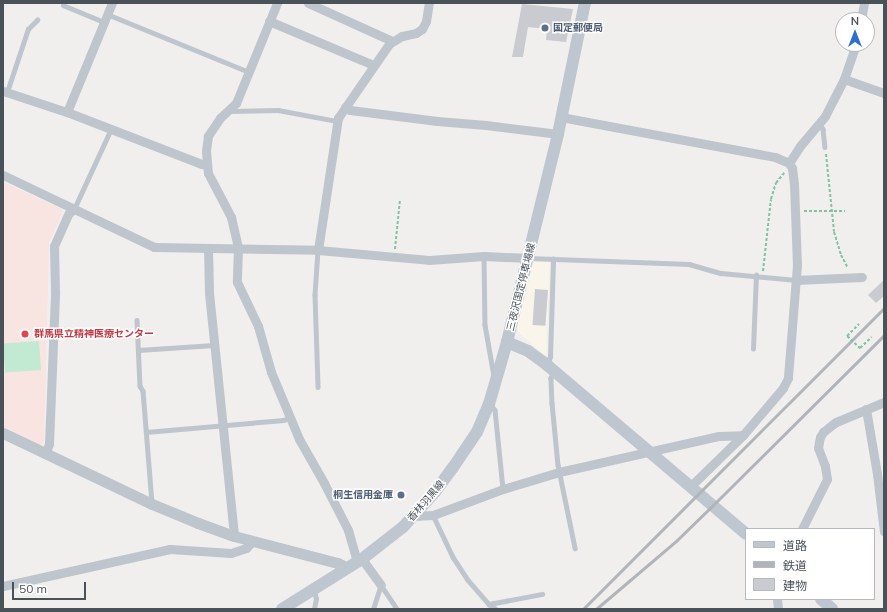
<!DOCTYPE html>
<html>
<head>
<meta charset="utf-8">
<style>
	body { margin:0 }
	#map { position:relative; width:887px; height:612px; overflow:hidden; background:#f1eeee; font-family:Mulish,"Noto Sans JP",sans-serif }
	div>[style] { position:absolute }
	.commercial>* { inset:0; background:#faf5ea }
	.medical>* { inset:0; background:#f8e4e1 }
	.green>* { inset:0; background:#c2e9d2; transform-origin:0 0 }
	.building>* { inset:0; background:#c9cbd0; transform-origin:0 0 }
	.path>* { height:2px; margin-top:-1px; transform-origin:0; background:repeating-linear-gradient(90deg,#7ec3a2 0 3px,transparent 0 5px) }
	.service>* { height:4.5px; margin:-2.25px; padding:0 2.25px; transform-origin:2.25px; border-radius:2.25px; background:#bec5cc }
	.minor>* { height:9px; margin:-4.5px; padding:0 4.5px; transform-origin:4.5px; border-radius:4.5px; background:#bec5cc }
	.tertiary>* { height:11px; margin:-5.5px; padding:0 5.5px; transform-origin:5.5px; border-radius:5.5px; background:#bec5cc }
	.secondary>* { height:12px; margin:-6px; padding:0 6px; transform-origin:6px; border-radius:6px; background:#bec6d0 }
	.rail>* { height:3px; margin:-1.5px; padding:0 1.5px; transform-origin:1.5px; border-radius:1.5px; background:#b1b4b8 }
	.path-bridge>* { height:2px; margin-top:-1px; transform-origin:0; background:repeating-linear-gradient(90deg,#7ec3a2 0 3px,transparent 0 5px) }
	.dots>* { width:11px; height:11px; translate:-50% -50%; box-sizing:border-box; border:2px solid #fff; border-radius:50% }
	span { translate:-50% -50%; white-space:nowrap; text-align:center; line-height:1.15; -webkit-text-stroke:3px #fff; paint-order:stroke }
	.service-label { font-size:10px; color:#4e5e75; font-weight:700 }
	.left { translate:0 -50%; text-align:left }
	.right { translate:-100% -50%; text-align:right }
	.street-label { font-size:10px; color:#495159 }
	.health-label { font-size:10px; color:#be3a42; font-weight:700 }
	.frame { position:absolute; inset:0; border:4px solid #495159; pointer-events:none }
	.legend { position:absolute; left:745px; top:528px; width:130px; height:72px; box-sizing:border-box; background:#fff; border:1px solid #b6b9bd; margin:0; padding:5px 7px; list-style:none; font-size:12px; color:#495159 }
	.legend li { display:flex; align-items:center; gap:8px; height:20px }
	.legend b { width:20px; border:1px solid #b6b9bd }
	.north { position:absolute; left:835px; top:12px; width:40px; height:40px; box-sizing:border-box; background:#fff; border:1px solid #b6b9bd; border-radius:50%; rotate:0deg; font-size:11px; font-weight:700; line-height:16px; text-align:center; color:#495159 }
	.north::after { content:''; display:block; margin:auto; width:14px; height:18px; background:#2e70cb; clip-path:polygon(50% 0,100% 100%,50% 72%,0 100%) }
	.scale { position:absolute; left:12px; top:582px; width:74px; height:18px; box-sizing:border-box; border:2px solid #495159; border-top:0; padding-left:5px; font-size:12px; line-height:14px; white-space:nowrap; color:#495159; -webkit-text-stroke:3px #fff; paint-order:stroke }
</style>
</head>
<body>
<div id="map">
	<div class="commercial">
		<i style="clip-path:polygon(533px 261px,550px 261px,546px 356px,520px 334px,518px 330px,517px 323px)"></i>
	</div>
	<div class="medical">
		<i style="clip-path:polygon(3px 182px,62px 209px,62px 214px,49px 242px,44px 442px,40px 445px,3px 426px)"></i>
	</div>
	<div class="green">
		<i style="left:39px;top:341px;width:29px;height:36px;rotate:86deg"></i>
	</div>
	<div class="building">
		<i style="clip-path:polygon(522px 4px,573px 9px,566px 42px,546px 40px,547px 29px,528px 27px,523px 57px,512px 57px)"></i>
		<i style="clip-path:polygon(884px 280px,884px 296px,876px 303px,868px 295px)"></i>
		<i style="left:535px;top:289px;width:13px;height:36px;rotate:4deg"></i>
	</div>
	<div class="path">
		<i style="left:826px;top:154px;width:78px;rotate:84.1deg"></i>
		<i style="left:834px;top:232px;width:24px;rotate:73deg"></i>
		<i style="left:841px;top:255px;width:15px;rotate:62deg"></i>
		<i style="left:804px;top:211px;width:41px"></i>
		<i style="left:395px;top:249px;width:50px;rotate:-84.3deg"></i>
		<i style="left:763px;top:271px;width:72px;rotate:-83.7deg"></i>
		<i style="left:771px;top:199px;width:17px;rotate:-73deg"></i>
		<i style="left:776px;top:183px;width:13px;rotate:-51deg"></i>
		<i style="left:847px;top:336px;width:17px;rotate:-45deg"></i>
		<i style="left:860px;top:348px;width:16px;rotate:-43deg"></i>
	</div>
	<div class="service">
		<i style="left:63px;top:5px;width:44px;rotate:22.5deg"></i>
		<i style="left:107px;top:14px;width:153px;rotate:22.2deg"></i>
		<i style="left:7px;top:92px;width:66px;rotate:-71.6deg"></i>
		<i style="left:28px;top:29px;width:13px;rotate:-45deg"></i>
		<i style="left:228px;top:111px;width:50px;rotate:-1.1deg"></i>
		<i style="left:278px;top:110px;width:60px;rotate:10.6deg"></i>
		<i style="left:820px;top:124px;width:6px;rotate:59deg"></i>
		<i style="left:823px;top:129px;width:18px;rotate:84deg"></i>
		<i style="left:74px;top:209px;width:88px;rotate:-65.2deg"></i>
		<i style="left:318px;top:250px;width:45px;rotate:93.8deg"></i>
		<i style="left:315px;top:295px;width:92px;rotate:88.1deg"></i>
		<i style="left:484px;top:256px;width:69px;rotate:89.2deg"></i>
		<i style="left:485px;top:325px;width:52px;rotate:80deg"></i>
		<i style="left:528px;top:258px;width:161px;rotate:2.1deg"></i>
		<i style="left:689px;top:264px;width:33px;rotate:16deg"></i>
		<i style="left:721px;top:273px;width:75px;rotate:5.3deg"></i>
		<i style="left:137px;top:320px;width:66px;rotate:87.4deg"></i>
		<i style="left:140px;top:386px;width:6px;rotate:59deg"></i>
		<i style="left:143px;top:391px;width:111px;rotate:85.4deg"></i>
		<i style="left:753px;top:349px;width:74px;rotate:-87.7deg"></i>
		<i style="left:138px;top:350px;width:76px;rotate:-3.8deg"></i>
		<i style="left:547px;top:364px;width:8px;rotate:-67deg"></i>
		<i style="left:550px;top:357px;width:98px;rotate:-88.2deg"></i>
		<i style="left:554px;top:372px;width:7px;rotate:117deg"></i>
		<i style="left:551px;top:378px;width:25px;rotate:88deg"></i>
		<i style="left:552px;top:403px;width:62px;rotate:84.5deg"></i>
		<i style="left:558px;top:465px;width:85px;rotate:78.4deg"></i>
		<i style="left:491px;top:405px;width:6px;rotate:51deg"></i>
		<i style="left:495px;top:410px;width:79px;rotate:84.2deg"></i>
		<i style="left:146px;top:432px;width:138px;rotate:-5deg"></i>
		<i style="left:283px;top:420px;width:7px;rotate:-16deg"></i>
		<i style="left:433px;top:515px;width:47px;rotate:64.5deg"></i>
		<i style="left:453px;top:557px;width:27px;rotate:57deg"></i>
		<i style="left:468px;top:580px;width:32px;rotate:49deg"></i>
		<i style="left:489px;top:604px;width:9px;rotate:36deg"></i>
		<i style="left:489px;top:604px;width:54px;rotate:-10.7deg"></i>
		<i style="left:314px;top:609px;width:10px;rotate:-79deg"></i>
		<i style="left:316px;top:599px;width:8px;rotate:-104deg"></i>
		<i style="left:373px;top:609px;width:25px;rotate:-72deg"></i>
		<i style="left:381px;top:585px;width:29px;rotate:56deg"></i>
	</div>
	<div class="minor">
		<i style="left:277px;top:3px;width:108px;rotate:112.3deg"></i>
		<i style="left:236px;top:103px;width:22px;rotate:137deg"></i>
		<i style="left:220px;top:118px;width:22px;rotate:124deg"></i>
		<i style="left:208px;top:136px;width:15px;rotate:98deg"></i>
		<i style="left:206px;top:151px;width:22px;rotate:85deg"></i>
		<i style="left:208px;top:173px;width:50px;rotate:62.4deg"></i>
		<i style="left:231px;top:217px;width:32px;rotate:77deg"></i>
		<i style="left:238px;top:248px;width:34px;rotate:92deg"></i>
		<i style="left:237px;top:282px;width:49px;rotate:64.5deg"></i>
		<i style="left:258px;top:326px;width:48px;rotate:74.2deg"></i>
		<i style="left:271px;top:372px;width:73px;rotate:67.3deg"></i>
		<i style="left:299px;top:439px;width:51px;rotate:60.4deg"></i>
		<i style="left:324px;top:483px;width:53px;rotate:62.9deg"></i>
		<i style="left:348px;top:530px;width:33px;rotate:74deg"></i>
		<i style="left:308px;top:3px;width:92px;rotate:24.3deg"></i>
		<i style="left:861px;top:20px;width:17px;rotate:-80deg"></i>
		<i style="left:269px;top:21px;width:113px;rotate:22.9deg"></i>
		<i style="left:844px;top:79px;width:42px;rotate:19.3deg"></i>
		<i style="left:3px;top:91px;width:67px;rotate:18.2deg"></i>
		<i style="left:67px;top:112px;width:145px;rotate:21.1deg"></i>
		<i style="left:202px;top:164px;width:5px;rotate:-11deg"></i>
		<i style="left:345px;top:107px;width:6px;rotate:31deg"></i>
		<i style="left:350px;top:110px;width:88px;rotate:7.2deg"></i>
		<i style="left:437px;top:121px;width:49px;rotate:4.7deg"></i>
		<i style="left:486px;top:125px;width:73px;rotate:7.1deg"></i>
		<i style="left:67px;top:112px;width:118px;rotate:-67.6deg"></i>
		<i style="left:561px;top:117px;width:218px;rotate:10.6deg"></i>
		<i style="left:775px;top:157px;width:15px;rotate:23deg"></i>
		<i style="left:789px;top:163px;width:6px;rotate:59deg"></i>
		<i style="left:792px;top:168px;width:16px;rotate:83deg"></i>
		<i style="left:794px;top:184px;width:81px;rotate:87.9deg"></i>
		<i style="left:797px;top:265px;width:113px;rotate:94.6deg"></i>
		<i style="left:788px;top:378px;width:11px;rotate:117deg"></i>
		<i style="left:783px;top:388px;width:62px;rotate:130.4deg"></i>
		<i style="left:743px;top:435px;width:73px;rotate:135.6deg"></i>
		<i style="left:789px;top:163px;width:20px;rotate:-57deg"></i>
		<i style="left:800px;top:146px;width:39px;rotate:-50deg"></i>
		<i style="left:825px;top:116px;width:42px;rotate:-62.8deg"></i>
		<i style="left:844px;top:79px;width:37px;rotate:-71deg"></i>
		<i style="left:3px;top:175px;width:167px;rotate:25.5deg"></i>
		<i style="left:154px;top:247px;width:164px;rotate:1deg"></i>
		<i style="left:318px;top:250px;width:111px;rotate:5.1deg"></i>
		<i style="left:429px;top:260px;width:55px;rotate:-4.2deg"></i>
		<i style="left:484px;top:256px;width:44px;rotate:2.6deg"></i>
		<i style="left:208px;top:248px;width:45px;rotate:88.7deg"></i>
		<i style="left:209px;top:293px;width:244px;rotate:84.1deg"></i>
		<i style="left:318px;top:250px;width:134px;rotate:-81.4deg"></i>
		<i style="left:338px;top:118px;width:90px;rotate:-55.4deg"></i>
		<i style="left:389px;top:44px;width:15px;rotate:-32deg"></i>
		<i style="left:402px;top:36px;width:14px;rotate:-12deg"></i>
		<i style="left:416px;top:33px;width:7px;rotate:-34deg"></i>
		<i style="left:422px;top:29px;width:9px;rotate:-63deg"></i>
		<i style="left:426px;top:21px;width:18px;rotate:-81deg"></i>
		<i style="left:796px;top:280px;width:66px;rotate:-2.6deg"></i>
		<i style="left:866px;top:409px;width:66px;rotate:80.4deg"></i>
		<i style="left:877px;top:474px;width:58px;rotate:83.1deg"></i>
		<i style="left:45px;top:454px;width:11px;rotate:-68deg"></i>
		<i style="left:49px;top:444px;width:152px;rotate:-87.7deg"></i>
		<i style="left:55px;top:292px;width:46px;rotate:-91.2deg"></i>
		<i style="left:54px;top:246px;width:36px;rotate:-66deg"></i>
		<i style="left:69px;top:213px;width:6px;rotate:-39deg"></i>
		<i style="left:414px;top:516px;width:19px;rotate:-3deg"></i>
		<i style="left:433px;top:515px;width:75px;rotate:-20.4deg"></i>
		<i style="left:503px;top:489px;width:59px;rotate:-16.9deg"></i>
		<i style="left:559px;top:472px;width:164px;rotate:-12.7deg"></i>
		<i style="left:719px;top:436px;width:24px;rotate:-2deg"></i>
		<i style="left:802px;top:529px;width:56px;rotate:-63.4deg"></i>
		<i style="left:827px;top:479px;width:13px;rotate:-99deg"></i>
		<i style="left:825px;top:466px;width:19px;rotate:-111deg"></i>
		<i style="left:818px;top:448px;width:11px;rotate:-80deg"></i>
		<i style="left:820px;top:437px;width:6px;rotate:-59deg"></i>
		<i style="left:823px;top:432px;width:16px;rotate:-38deg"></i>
		<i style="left:836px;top:422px;width:52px;rotate:-22.6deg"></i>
		<i style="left:362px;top:559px;width:32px;rotate:54deg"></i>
		<i style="left:3px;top:586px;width:171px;rotate:-12.5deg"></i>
		<i style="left:170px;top:549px;width:61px;rotate:3.8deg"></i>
		<i style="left:231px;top:553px;width:16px;rotate:-18deg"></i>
		<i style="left:246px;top:548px;width:10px;rotate:-45deg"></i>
		<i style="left:777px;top:599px;width:10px;rotate:84deg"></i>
	</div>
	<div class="tertiary">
		<i style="left:3px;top:433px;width:165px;rotate:25.5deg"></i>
		<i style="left:152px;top:504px;width:50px;rotate:22.4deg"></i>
		<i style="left:198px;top:523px;width:38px;rotate:20deg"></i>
		<i style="left:234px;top:536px;width:107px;rotate:14.6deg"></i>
		<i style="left:338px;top:563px;width:10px;rotate:29deg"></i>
	</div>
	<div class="secondary">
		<i style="left:507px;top:342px;width:23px;rotate:23deg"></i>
		<i style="left:528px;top:351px;width:24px;rotate:36deg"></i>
		<i style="left:547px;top:365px;width:261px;rotate:40.3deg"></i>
		<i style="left:821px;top:599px;width:15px;rotate:42deg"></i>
		<i style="left:282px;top:609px;width:94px;rotate:-32deg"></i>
		<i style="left:362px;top:559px;width:52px;rotate:-38deg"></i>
		<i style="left:403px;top:527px;width:47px;rotate:-47.6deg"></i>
		<i style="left:435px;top:492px;width:29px;rotate:-54deg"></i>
		<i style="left:452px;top:469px;width:45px;rotate:-56deg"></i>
		<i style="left:477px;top:432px;width:30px;rotate:-67deg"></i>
		<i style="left:489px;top:404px;width:65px;rotate:-73.8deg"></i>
		<i style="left:507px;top:342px;width:214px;rotate:-76.2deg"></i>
		<i style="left:558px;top:134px;width:134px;rotate:-78.4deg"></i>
	</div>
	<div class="rail">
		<i style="left:583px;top:609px;width:426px;rotate:-45deg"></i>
		<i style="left:596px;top:609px;width:106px;rotate:-40.4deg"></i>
		<i style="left:677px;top:540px;width:50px;rotate:-44.2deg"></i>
		<i style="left:713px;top:505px;width:241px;rotate:-44.8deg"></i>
	</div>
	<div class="path-bridge">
		<i style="left:847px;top:336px;width:18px;rotate:43deg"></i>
	</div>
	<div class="dots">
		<i style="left:545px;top:28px;background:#5c6f8a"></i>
		<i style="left:25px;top:334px;background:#e0444e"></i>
		<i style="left:401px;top:495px;background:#5c6f8a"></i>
	</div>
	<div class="service-label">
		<span class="left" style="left:553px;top:28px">国定郵便局</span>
		<span class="right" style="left:393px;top:495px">桐生信用金庫</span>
	</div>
	<div class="street-label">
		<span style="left:521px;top:287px;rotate:-76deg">三夜沢国定停車場線</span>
		<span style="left:426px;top:501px;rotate:-49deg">香林羽黒線</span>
	</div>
	<div class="health-label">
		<span class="left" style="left:34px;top:334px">群馬県立精神医療センター</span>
	</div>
	<div class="frame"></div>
	<ul class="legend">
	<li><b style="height:5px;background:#bec6d0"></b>道路</li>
	<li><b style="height:5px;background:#b1b4b8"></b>鉄道</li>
	<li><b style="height:11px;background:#c9cbd0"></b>建物</li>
	</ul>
	<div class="north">N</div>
	<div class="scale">50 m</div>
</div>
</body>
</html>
